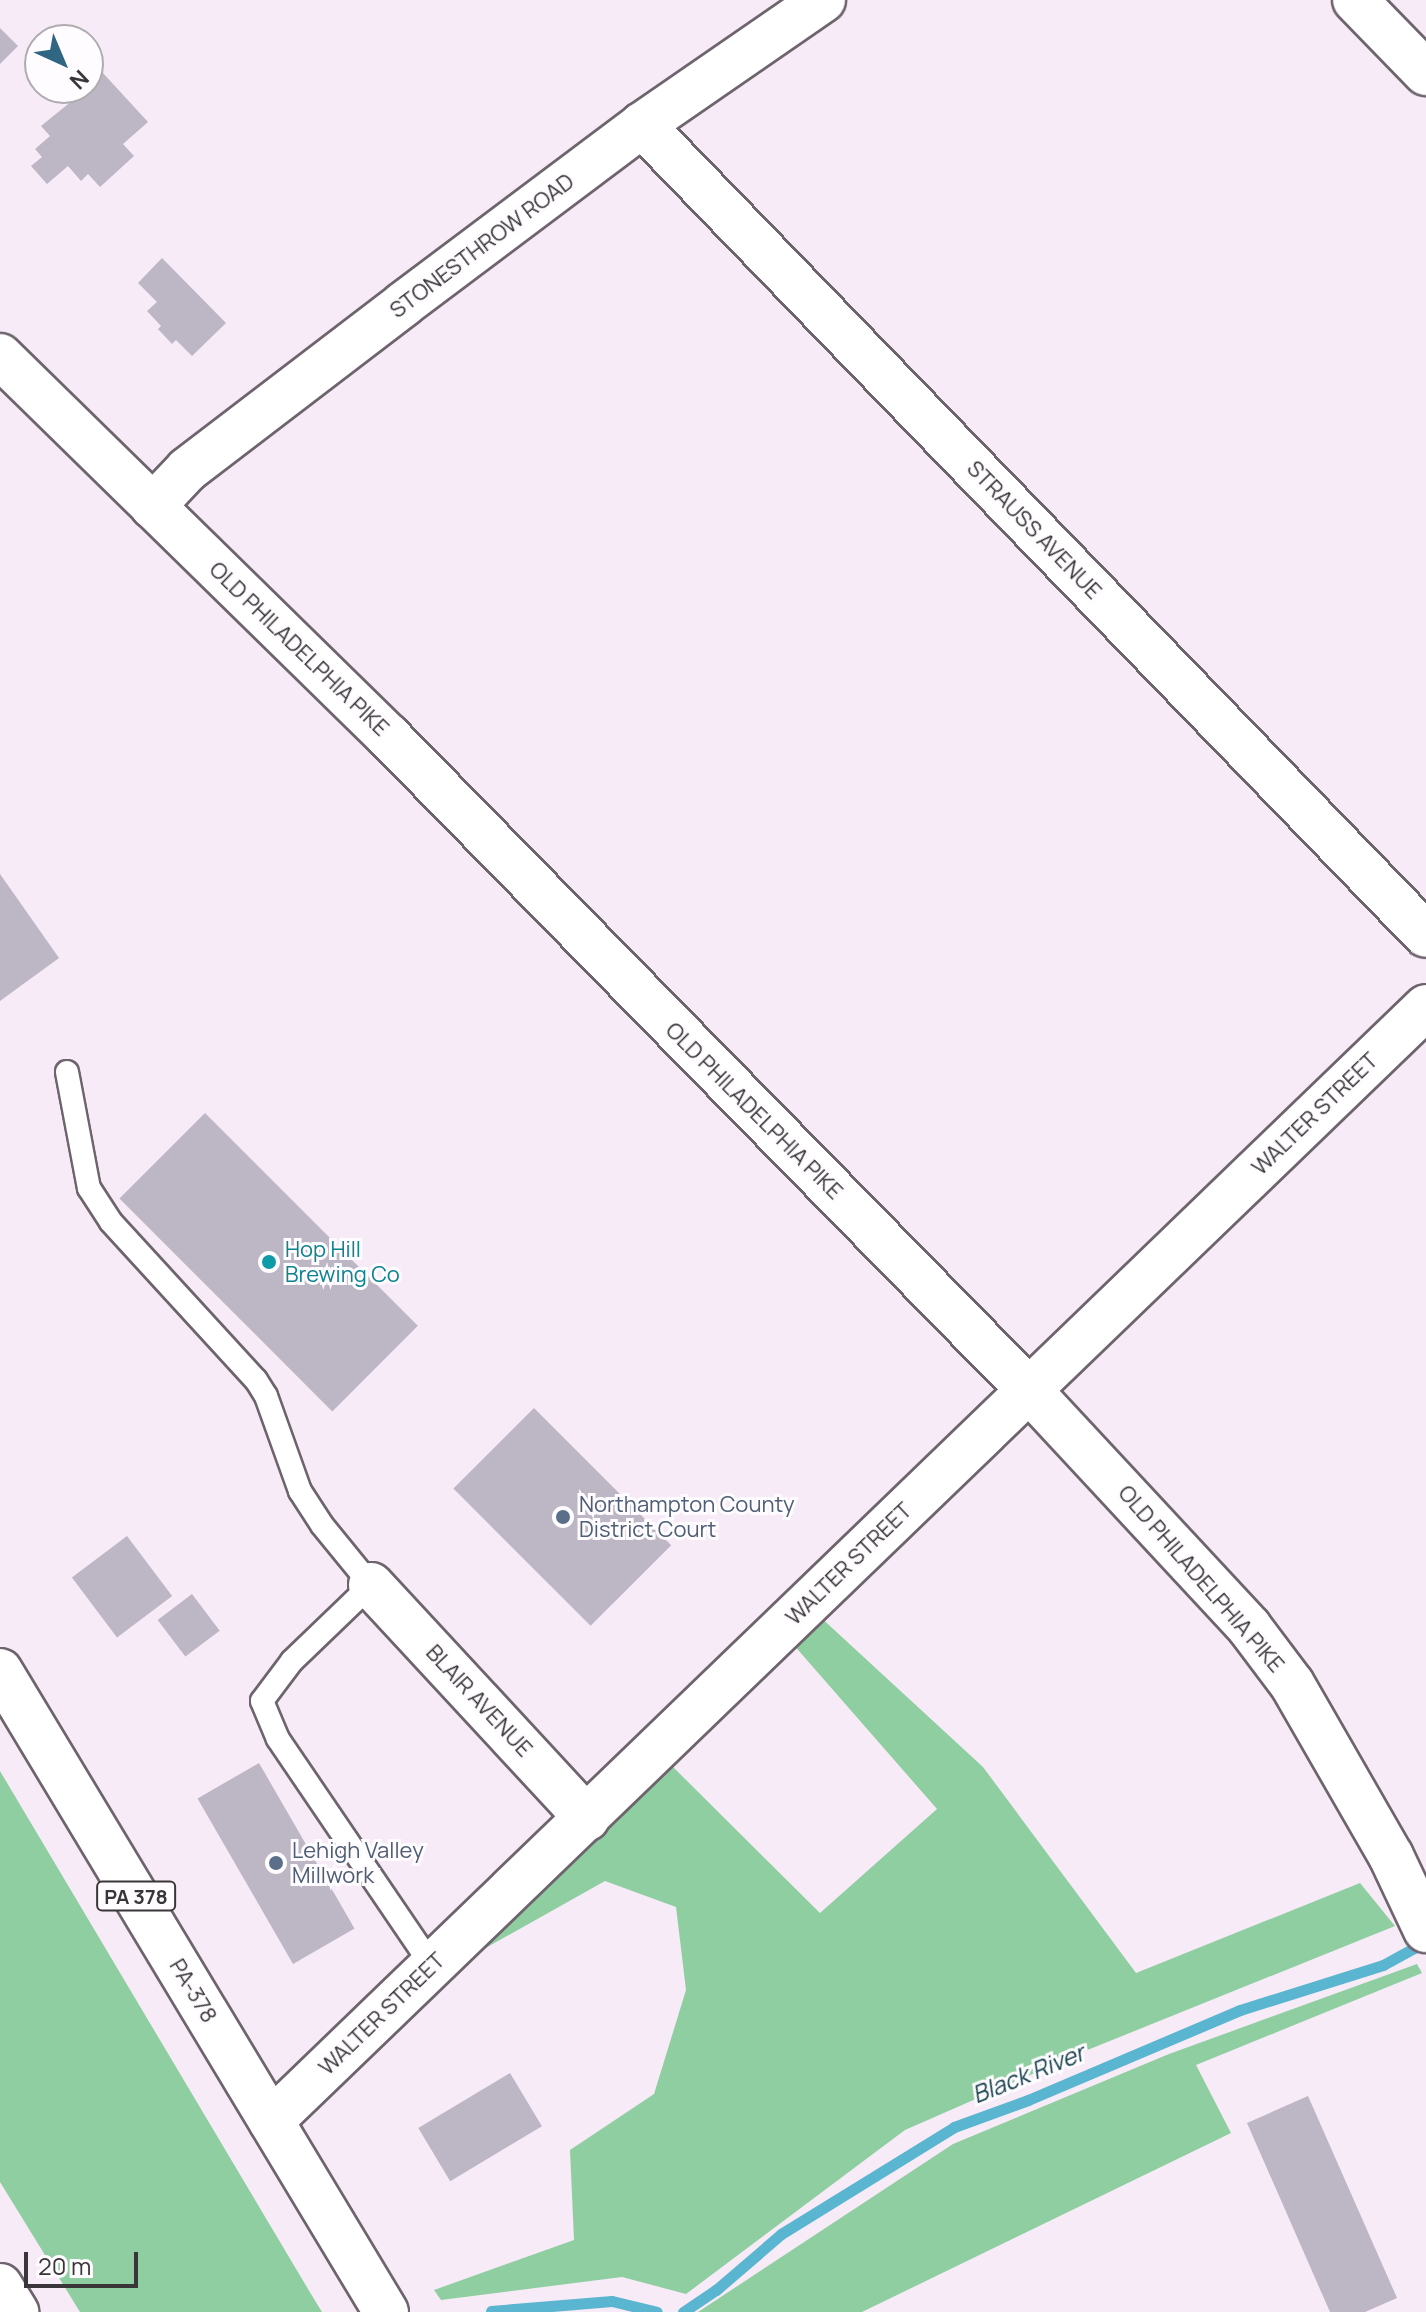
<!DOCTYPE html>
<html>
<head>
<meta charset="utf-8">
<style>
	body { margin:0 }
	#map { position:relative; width:1426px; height:2312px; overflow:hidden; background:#f7ebf7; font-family:Manrope,sans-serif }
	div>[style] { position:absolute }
	.green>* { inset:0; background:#8fcea1 }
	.stream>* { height:11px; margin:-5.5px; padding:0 5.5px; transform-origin:5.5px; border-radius:5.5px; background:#5ab5d0 }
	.building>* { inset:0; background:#bdb6c4; transform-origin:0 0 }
	.roads { filter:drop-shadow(2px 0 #6e646e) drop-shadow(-2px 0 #6e646e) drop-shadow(0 2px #6e646e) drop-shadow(0 -2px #6e646e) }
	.lane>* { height:22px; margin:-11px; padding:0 11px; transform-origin:11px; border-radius:11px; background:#fff }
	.street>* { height:44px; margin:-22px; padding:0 22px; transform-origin:22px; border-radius:22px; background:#fff }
	.secondary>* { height:44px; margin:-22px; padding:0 22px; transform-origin:22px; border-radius:22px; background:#fff }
	.primary>* { height:44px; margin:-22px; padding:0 22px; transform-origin:22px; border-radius:22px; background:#fff }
	.highway>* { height:44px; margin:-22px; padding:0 22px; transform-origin:22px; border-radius:22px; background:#fff }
	.dots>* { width:22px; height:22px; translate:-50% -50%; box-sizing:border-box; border:4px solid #fefcfe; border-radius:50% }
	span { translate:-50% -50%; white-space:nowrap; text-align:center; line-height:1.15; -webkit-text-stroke:6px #fefcfe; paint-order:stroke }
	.shield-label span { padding:2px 6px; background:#fefcfe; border:2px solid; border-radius:6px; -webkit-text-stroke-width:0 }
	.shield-label { font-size:20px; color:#393539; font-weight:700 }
	.street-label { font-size:22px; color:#393539 }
	.culture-label { font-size:22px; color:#0d838f }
	.left { translate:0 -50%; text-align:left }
	.service-label { font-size:22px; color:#4e5e75 }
	.water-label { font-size:24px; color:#1b4450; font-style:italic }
	.north { position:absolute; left:24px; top:24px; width:80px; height:80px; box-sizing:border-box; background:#fefcfe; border:2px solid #afacaf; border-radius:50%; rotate:136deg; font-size:22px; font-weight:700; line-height:32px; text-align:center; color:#393539 }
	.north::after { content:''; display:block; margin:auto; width:28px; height:36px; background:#306681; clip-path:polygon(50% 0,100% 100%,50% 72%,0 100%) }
	.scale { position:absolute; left:24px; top:2252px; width:114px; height:36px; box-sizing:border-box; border:4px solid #393539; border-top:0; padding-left:10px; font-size:24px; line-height:28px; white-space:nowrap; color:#393539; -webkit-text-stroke:6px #fefcfe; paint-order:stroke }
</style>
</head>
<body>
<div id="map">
	<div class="green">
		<i style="clip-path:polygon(817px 1614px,983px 1767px,1136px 1973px,1360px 1883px,1395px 1926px,1085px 2051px,905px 2130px,686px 2294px,622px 2277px,441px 2300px,434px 2290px,574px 2240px,570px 2150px,654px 2094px,686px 1990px,676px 1907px,605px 1881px,482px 1950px,672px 1766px,820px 1913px,937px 1809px,792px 1643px)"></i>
		<i style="clip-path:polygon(0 1771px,311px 2294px,322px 2312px,80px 2312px,0 2182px)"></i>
		<i style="clip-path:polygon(1417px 1964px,1422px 1973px,1196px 2065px,1231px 2133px,862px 2312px,698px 2312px,953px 2144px,1169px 2054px)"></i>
	</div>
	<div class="stream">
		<i style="left:491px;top:2311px;width:121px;rotate:-4.7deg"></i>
		<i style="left:612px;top:2301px;width:46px;rotate:13.7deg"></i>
		<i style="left:683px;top:2312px;width:40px;rotate:-34deg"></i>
		<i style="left:716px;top:2290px;width:86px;rotate:-40.7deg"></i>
		<i style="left:781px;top:2234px;width:203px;rotate:-31.7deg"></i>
		<i style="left:954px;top:2127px;width:79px;rotate:-20deg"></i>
		<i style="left:1028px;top:2100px;width:230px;rotate:-23deg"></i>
		<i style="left:1240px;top:2010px;width:150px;rotate:-17.5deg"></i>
		<i style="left:1383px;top:1965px;width:48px;rotate:-28.7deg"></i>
	</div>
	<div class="building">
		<i style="clip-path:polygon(0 28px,18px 46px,0 64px)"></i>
		<i style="clip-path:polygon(102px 72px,148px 122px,123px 144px,134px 156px,100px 187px,88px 174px,81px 181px,68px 166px,47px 184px,31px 166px,42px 157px,35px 149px,50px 136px,41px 126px,88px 88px)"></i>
		<i style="clip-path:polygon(162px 258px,226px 323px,192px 356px,176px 340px,172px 344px,158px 329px,161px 326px,147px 311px,157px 302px,138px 283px)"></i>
		<i style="clip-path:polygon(0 874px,59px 958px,0 1001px)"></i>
		<i style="left:205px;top:1113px;width:301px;height:121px;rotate:45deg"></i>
		<i style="left:534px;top:1408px;width:194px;height:114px;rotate:45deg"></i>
		<i style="left:127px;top:1536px;width:75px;height:69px;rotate:53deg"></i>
		<i style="left:192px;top:1594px;width:46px;height:43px;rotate:53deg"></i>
		<i style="left:259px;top:1763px;width:191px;height:71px;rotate:60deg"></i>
		<i style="left:510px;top:2073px;width:62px;height:107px;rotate:59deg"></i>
		<i style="clip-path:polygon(1308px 2096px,1397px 2298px,1365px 2312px,1330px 2312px,1247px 2123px)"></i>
	</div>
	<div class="roads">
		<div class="lane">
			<i style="left:67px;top:1072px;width:118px;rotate:79.3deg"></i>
			<i style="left:89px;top:1188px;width:40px;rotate:57.1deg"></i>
			<i style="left:111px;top:1222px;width:214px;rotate:47.5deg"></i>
			<i style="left:256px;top:1380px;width:19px;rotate:58deg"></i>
			<i style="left:266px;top:1396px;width:101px;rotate:70.3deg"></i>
			<i style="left:300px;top:1491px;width:40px;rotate:57.1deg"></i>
			<i style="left:322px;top:1525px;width:77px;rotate:50.8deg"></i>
			<i style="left:371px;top:1585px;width:110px;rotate:136.1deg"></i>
			<i style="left:292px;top:1661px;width:50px;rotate:126.9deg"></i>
			<i style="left:262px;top:1701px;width:41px;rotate:67.2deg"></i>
			<i style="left:278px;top:1739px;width:274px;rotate:55.8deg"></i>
		</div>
		<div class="street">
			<i style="left:1355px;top:0;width:102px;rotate:45.8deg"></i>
			<i style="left:642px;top:125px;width:1127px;rotate:45.93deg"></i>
			<i style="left:0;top:356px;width:214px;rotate:44.4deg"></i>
			<i style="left:371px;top:1585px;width:318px;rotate:47.2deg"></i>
			<i style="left:271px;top:2121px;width:1605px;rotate:-43.96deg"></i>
		</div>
		<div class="secondary">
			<i style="left:823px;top:0;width:220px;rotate:145.4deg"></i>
			<i style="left:642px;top:125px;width:298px;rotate:143.1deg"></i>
			<i style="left:404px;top:304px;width:273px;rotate:142.6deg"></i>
			<i style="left:187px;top:470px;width:50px;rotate:133.4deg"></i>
			<i style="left:153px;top:506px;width:329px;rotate:44.4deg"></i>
			<i style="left:388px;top:736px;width:916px;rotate:45.58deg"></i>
			<i style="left:1029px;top:1390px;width:323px;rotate:47.1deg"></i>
			<i style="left:1249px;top:1627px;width:71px;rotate:53deg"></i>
			<i style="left:1292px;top:1684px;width:198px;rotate:60.1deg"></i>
			<i style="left:1391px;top:1856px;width:82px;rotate:64.7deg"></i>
		</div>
		<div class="primary">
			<i style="left:0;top:1671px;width:748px;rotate:58.94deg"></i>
		</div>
		<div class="highway">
			<i style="left:0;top:2286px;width:31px;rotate:58deg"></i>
		</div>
	</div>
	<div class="dots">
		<i style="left:269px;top:1262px;background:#0f9aa8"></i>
		<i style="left:563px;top:1517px;background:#5c6f8a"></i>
		<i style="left:276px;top:1863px;background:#5c6f8a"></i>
	</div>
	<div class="shield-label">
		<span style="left:136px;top:1896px">PA 378</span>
	</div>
	<div class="street-label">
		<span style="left:482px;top:246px;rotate:-37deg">STONESTHROW ROAD</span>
		<span style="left:1034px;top:530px;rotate:46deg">STRAUSS AVENUE</span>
		<span style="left:299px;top:649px;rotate:44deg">OLD PHILADELPHIA PIKE</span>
		<span style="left:754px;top:1111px;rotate:45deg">OLD PHILADELPHIA PIKE</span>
		<span style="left:1315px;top:1114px;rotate:-44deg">WALTER STREET</span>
		<span style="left:849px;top:1564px;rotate:-44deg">WALTER STREET</span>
		<span style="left:1201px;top:1579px;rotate:49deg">OLD PHILADELPHIA PIKE</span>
		<span style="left:479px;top:1701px;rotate:47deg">BLAIR AVENUE</span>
		<span style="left:193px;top:1991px;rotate:59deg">PA-378</span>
		<span style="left:382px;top:2014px;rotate:-44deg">WALTER STREET</span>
	</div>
	<div class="culture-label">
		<span class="left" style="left:285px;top:1262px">Hop Hill<br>Brewing Co</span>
	</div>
	<div class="service-label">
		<span class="left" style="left:579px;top:1517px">Northampton County<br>District Court</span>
		<span class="left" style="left:292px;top:1863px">Lehigh Valley<br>Millwork</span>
	</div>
	<div class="water-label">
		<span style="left:1028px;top:2073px;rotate:-22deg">Black River</span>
	</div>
	<div class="north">N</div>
	<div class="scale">20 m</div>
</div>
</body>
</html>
